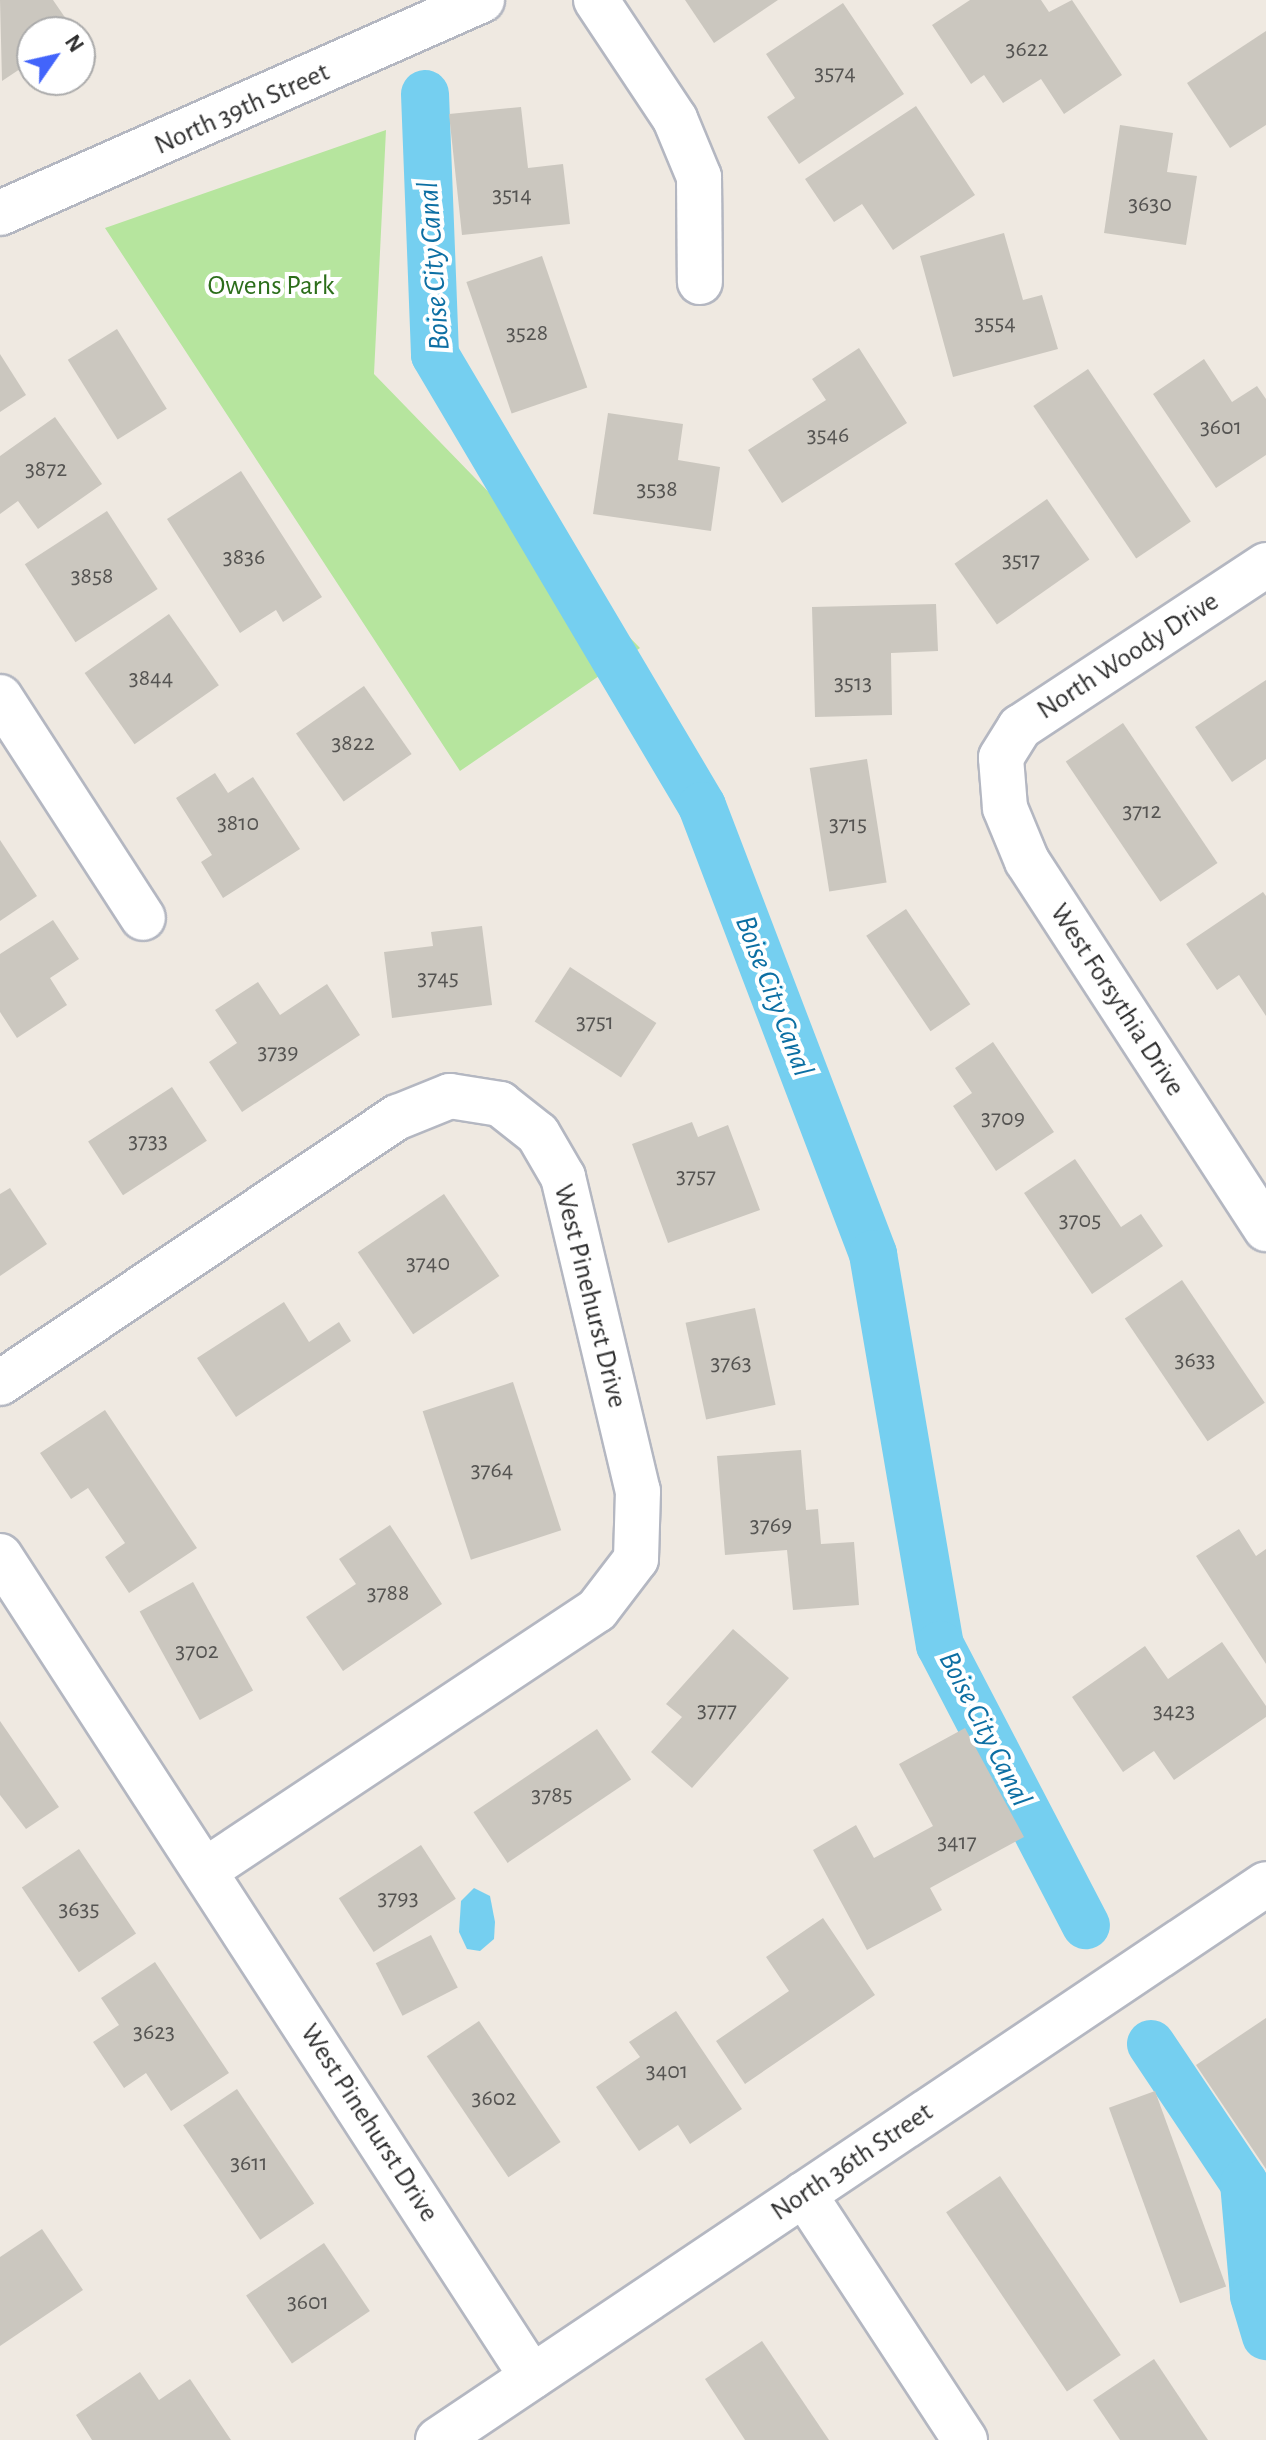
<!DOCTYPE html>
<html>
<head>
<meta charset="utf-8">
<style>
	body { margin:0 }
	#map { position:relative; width:1266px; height:2440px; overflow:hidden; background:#efe9e1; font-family:"Alegreya Sans",sans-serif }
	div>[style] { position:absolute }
	.green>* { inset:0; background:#b6e59e }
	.water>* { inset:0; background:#75cff0 }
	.canal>* { height:48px; margin:-24px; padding:0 24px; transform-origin:24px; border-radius:24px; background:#75cff0 }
	.building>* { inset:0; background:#cbc7bf; transform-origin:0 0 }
	.roads { filter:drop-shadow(2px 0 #b4b7c1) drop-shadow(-2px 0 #b4b7c1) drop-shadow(0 2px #b4b7c1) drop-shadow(0 -2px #b4b7c1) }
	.minor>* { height:44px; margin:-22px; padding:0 22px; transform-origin:22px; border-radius:22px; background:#fff }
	span { translate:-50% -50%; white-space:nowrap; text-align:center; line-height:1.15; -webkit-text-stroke:8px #fff; paint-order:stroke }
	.number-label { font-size:24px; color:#555452 }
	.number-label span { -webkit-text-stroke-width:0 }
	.street-label { font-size:28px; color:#2e2e2e }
	.park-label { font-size:28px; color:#2c6e1b }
	.water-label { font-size:30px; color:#0d6fa3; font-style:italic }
	.north { position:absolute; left:16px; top:16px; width:80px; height:80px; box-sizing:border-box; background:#fff; border:2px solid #ababab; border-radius:50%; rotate:56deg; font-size:22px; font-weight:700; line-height:32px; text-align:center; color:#2e2e2e }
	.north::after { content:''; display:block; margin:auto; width:28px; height:36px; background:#4264fb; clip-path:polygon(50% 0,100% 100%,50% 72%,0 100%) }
</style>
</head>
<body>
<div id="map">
	<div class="green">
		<i style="clip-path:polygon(386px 130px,374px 374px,640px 648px,460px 771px,105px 228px)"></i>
	</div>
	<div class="water">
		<i style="clip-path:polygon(474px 1888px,490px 1896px,495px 1922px,494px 1939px,480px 1951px,467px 1949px,459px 1932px,461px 1901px)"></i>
	</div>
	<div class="canal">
		<i style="left:425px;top:94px;width:261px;rotate:87.8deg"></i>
		<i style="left:435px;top:355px;width:524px;rotate:59.37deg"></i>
		<i style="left:702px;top:806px;width:480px;rotate:69.1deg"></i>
		<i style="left:873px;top:1254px;width:397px;rotate:80.3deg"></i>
		<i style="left:940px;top:1645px;width:316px;rotate:62.5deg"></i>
		<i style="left:1151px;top:2044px;width:167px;rotate:56.2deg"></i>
		<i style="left:1244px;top:2183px;width:113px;rotate:84.9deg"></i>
		<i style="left:1254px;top:2296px;width:42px;rotate:73.3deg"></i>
	</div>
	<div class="building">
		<i style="clip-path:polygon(0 0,53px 0,75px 32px,32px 32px,32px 61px,2px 81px)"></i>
		<i style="clip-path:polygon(685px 0,778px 0,714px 43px)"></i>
		<i style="clip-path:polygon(970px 0,1041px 0,1049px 12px,1072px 0,1122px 75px,1064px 114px,1041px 79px,1003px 103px,984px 75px,971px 84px,932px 25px)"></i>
		<i style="clip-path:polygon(843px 3px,904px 94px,799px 164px,767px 117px,795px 98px,766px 54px)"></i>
		<i style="clip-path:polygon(1266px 31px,1266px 125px,1230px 148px,1187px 83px)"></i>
		<i style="clip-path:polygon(916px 106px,975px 195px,893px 250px,862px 204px,834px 222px,805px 179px)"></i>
		<i style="clip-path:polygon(521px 107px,528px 168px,563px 164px,570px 224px,462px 235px,449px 114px)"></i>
		<i style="clip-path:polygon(1120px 125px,1173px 133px,1167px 172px,1197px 176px,1186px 245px,1104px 233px)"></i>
		<i style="clip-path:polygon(1004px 233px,1023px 300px,1042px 295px,1058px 349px,953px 377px,920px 256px)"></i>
		<i style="left:542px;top:256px;width:139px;height:80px;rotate:71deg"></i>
		<i style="left:117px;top:329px;width:94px;height:58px;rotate:58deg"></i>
		<i style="clip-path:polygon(859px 348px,907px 423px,782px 503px,748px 450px,826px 400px,812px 379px)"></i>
		<i style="clip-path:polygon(0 354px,26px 395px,0 412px)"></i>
		<i style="clip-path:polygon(1204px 359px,1232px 402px,1257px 386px,1266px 399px,1266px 455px,1216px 488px,1153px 394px)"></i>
		<i style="left:1088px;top:369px;width:184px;height:66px;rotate:56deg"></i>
		<i style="clip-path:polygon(608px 413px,683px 424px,678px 460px,720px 467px,711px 531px,593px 514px)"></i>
		<i style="clip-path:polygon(55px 417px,102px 484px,38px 529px,18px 501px,0 514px,0 456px)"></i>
		<i style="clip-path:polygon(241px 471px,322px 597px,283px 622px,276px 610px,240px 633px,167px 519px)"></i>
		<i style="left:1047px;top:499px;width:74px;height:113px;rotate:55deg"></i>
		<i style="left:107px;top:511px;width:93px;height:98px;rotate:57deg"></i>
		<i style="clip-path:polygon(936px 604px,938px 651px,891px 653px,892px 715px,815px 717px,812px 607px)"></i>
		<i style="left:169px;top:614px;width:87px;height:103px;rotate:55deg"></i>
		<i style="clip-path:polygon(1266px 680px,1266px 759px,1232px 782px,1195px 727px)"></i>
		<i style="left:364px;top:686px;width:83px;height:83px;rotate:55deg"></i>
		<i style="left:1123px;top:723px;width:169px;height:69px;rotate:56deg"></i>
		<i style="left:867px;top:759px;width:125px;height:58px;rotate:81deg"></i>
		<i style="clip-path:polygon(215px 773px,228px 793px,253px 777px,300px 849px,223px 898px,201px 862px,212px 855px,176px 798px)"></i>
		<i style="clip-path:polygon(0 840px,37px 896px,0 921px)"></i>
		<i style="clip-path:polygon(1263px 892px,1266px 896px,1266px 1016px,1239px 975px,1217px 990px,1186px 944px)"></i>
		<i style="left:906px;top:909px;width:115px;height:48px;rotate:56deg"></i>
		<i style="clip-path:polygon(53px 920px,79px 959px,50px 978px,67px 1005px,17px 1038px,0 1012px,0 954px)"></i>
		<i style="clip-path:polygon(482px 926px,492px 1005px,392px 1018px,384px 952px,433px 946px,431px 932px)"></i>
		<i style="left:570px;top:967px;width:103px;height:65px;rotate:33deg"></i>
		<i style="clip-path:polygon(258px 982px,280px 1015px,327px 984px,360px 1035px,242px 1112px,209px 1062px,237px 1043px,215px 1010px)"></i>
		<i style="clip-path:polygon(993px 1042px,1054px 1132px,996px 1171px,953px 1106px,972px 1093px,955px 1068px)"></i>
		<i style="left:172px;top:1087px;width:64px;height:100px;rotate:57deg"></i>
		<i style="clip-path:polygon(692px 1122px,698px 1137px,728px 1125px,760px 1210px,668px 1243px,632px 1144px)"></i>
		<i style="clip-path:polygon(1075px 1159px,1121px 1227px,1141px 1214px,1163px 1246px,1092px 1294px,1024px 1193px)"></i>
		<i style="clip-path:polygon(10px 1188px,47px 1244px,0 1276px,0 1194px)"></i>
		<i style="left:444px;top:1194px;width:99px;height:104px;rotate:56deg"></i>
		<i style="left:1182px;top:1280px;width:148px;height:69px;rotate:56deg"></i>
		<i style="clip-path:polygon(284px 1302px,309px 1342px,339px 1322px,351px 1341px,236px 1417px,197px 1358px)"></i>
		<i style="left:755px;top:1308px;width:99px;height:71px;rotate:78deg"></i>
		<i style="left:513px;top:1382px;width:156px;height:95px;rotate:72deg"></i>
		<i style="clip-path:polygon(105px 1410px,197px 1548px,129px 1593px,105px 1557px,125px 1543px,88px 1488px,71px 1499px,40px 1453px)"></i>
		<i style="clip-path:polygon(801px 1450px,806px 1510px,818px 1509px,821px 1544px,854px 1542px,859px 1605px,793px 1610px,787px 1550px,725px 1555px,717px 1456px)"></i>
		<i style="clip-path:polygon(390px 1525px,442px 1604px,343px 1671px,306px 1617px,356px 1584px,339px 1559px)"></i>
		<i style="clip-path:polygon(1239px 1529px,1256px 1556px,1266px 1549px,1266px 1664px,1196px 1556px)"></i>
		<i style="left:193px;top:1582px;width:124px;height:61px;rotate:61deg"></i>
		<i style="clip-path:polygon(733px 1629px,789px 1678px,692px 1788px,651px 1752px,682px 1717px,666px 1704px)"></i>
		<i style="clip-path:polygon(1222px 1642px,1266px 1706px,1266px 1717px,1174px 1780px,1154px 1751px,1123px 1772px,1072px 1697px,1145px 1646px,1168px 1679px)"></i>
		<i style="clip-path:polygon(0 1721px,59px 1807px,26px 1829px,0 1795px)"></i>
		<i style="clip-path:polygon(965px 1728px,1024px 1837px,930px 1888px,942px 1910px,867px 1950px,813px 1850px,856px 1825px,874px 1858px,933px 1826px,899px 1764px)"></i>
		<i style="left:597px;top:1729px;width:61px;height:149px;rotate:56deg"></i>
		<i style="left:421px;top:1845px;width:64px;height:98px;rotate:57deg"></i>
		<i style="left:79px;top:1849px;width:102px;height:69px;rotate:56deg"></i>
		<i style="clip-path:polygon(823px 1918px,875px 1995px,745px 2084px,716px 2041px,789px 1991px,766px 1957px)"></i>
		<i style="left:431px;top:1935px;width:59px;height:62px;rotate:63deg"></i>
		<i style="clip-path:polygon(155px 1962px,229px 2073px,171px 2111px,146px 2073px,124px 2088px,93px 2042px,119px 2025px,101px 1998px)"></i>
		<i style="clip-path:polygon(676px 2011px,742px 2109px,690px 2144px,678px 2125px,639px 2151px,596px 2087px,640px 2057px,629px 2042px)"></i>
		<i style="clip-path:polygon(1266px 2018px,1266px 2169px,1196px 2065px)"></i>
		<i style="left:479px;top:2021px;width:146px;height:63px;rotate:56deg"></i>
		<i style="left:237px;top:2089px;width:138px;height:65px;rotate:56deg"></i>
		<i style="left:1155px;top:2091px;width:208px;height:49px;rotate:70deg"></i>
		<i style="left:1000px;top:2176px;width:216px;height:65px;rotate:56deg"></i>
		<i style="clip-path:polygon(42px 2229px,83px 2290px,0 2346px,0 2257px)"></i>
		<i style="left:324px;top:2243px;width:82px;height:94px;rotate:56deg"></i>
		<i style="clip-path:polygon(762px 2341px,829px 2440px,745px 2440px,705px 2379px)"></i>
		<i style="clip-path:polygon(1154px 2359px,1208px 2440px,1120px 2440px,1093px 2400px)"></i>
		<i style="clip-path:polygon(140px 2372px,159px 2400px,190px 2379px,231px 2440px,92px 2440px,76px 2415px)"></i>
	</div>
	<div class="roads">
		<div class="minor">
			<i style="left:596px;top:0;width:143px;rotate:56.4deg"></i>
			<i style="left:675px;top:119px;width:63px;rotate:67.5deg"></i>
			<i style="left:699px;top:177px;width:105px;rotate:89.5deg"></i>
			<i style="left:0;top:213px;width:527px;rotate:-23.84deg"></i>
			<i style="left:1266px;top:565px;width:295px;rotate:146.6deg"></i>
			<i style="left:1020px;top:727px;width:36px;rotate:122deg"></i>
			<i style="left:1001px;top:758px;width:50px;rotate:85.4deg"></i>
			<i style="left:1005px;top:808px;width:57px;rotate:67.5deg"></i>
			<i style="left:1027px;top:861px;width:439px;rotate:57deg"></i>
			<i style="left:0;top:697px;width:263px;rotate:57.1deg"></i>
			<i style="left:0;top:1383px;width:479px;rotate:-33.8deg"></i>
			<i style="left:398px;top:1117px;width:56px;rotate:-22deg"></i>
			<i style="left:450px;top:1096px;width:51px;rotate:9.1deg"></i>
			<i style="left:500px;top:1104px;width:48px;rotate:38.3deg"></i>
			<i style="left:538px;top:1134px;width:50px;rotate:59.8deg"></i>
			<i style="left:563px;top:1177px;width:323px;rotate:76.6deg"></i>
			<i style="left:638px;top:1491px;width:68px;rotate:91.7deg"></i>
			<i style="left:636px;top:1559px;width:64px;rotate:127.4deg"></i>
			<i style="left:597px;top:1610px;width:470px;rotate:146.4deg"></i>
			<i style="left:0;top:1556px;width:978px;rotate:57.06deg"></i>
			<i style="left:804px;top:2194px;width:294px;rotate:56.8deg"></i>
			<i style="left:438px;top:2440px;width:997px;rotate:-33.88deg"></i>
		</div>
	</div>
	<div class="number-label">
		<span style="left:1027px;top:50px">3622</span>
		<span style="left:835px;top:74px">3574</span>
		<span style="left:512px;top:196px">3514</span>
		<span style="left:1150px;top:205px">3630</span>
		<span style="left:995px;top:324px">3554</span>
		<span style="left:527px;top:334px">3528</span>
		<span style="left:1221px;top:428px">3601</span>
		<span style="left:828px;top:436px">3546</span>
		<span style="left:46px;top:470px">3872</span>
		<span style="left:657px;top:490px">3538</span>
		<span style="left:244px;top:558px">3836</span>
		<span style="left:1021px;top:561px">3517</span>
		<span style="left:92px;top:577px">3858</span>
		<span style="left:151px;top:679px">3844</span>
		<span style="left:853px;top:684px">3513</span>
		<span style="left:353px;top:744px">3822</span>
		<span style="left:1142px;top:812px">3712</span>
		<span style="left:238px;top:824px">3810</span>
		<span style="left:848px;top:825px">3715</span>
		<span style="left:438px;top:979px">3745</span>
		<span style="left:595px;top:1023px">3751</span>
		<span style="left:278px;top:1053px">3739</span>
		<span style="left:1003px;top:1119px">3709</span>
		<span style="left:148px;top:1142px">3733</span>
		<span style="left:696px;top:1177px">3757</span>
		<span style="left:1080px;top:1221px">3705</span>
		<span style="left:428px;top:1264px">3740</span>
		<span style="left:1195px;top:1361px">3633</span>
		<span style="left:731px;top:1364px">3763</span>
		<span style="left:492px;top:1471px">3764</span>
		<span style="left:771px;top:1526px">3769</span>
		<span style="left:388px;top:1594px">3788</span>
		<span style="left:197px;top:1652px">3702</span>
		<span style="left:717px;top:1711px">3777</span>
		<span style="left:1174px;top:1712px">3423</span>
		<span style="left:552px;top:1796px">3785</span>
		<span style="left:957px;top:1843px">3417</span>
		<span style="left:398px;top:1899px">3793</span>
		<span style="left:79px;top:1910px">3635</span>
		<span style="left:154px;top:2033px">3623</span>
		<span style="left:667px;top:2072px">3401</span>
		<span style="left:494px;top:2099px">3602</span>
		<span style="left:249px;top:2164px">3611</span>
		<span style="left:308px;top:2303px">3601</span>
	</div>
	<div class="street-label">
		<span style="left:242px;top:109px;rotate:-24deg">North 39th Street</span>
		<span style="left:1128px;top:656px;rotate:-33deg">North Woody Drive</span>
		<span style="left:1117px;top:1000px;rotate:57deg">West Forsythia Drive</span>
		<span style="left:590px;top:1296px;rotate:76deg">West Pinehurst Drive</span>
		<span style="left:369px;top:2123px;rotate:57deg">West Pinehurst Drive</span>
		<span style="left:852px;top:2162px;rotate:-34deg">North 36th Street</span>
	</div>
	<div class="park-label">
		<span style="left:271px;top:286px">Owens Park</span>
	</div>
	<div class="water-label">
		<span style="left:434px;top:266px;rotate:-94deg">Boise City Canal</span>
		<span style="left:774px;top:996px;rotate:69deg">Boise City Canal</span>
		<span style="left:985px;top:1729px;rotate:63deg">Boise City Canal</span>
	</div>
	<div class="north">N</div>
</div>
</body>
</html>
